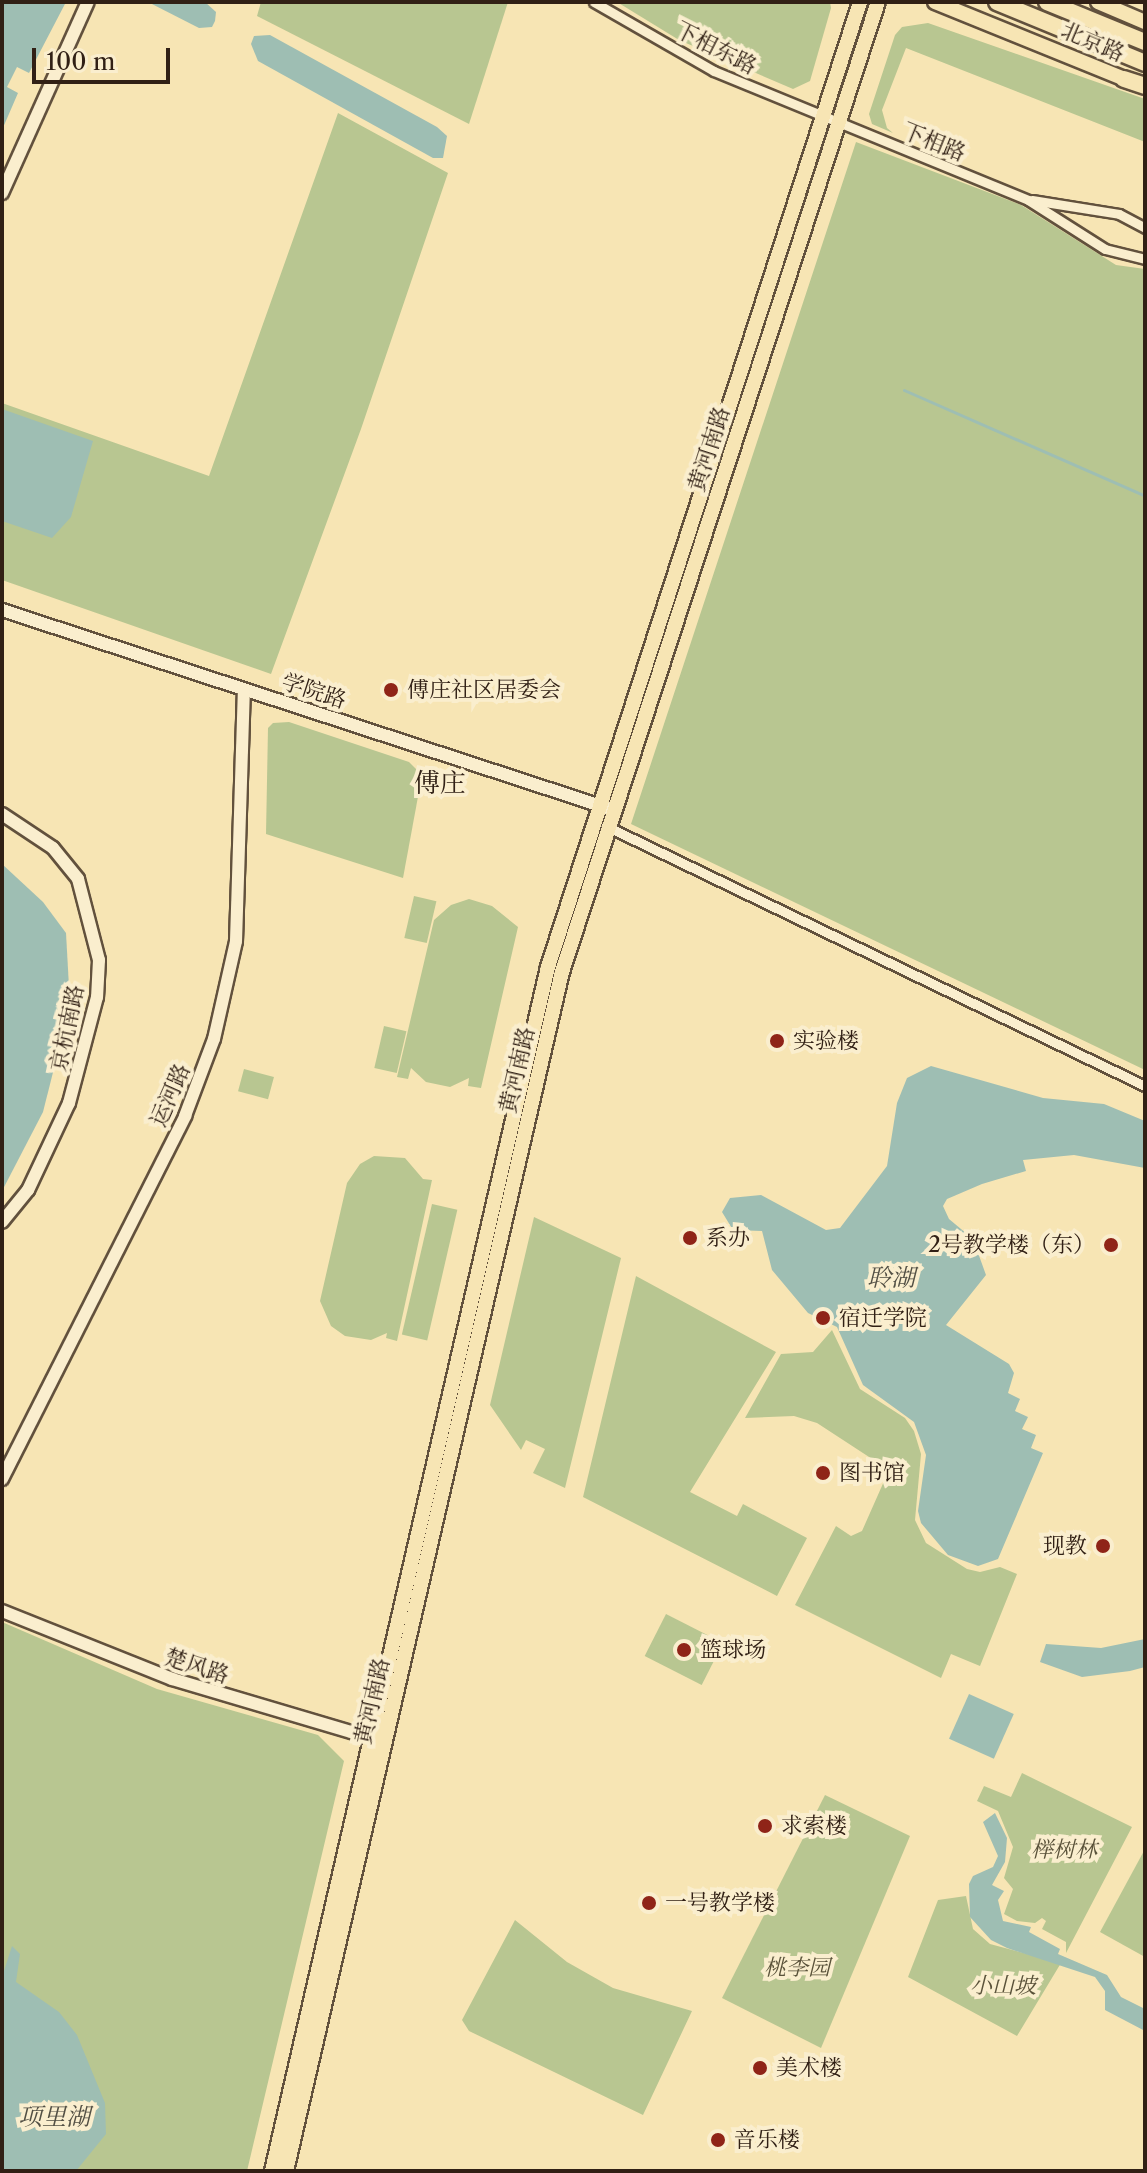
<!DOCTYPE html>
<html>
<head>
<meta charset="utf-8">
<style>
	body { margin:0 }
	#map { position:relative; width:1147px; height:2173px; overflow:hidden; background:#f7e5b4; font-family:"Libre Caslon Text","Noto Serif SC",serif }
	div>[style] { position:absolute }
	.green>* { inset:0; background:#b8c691; transform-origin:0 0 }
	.water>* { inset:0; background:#9ebeb3; transform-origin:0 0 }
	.stream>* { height:3px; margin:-1.5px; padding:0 1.5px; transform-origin:1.5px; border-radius:1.5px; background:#9ebeb3 }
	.roads { filter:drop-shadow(2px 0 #62513d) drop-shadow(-2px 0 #62513d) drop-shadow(0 2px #62513d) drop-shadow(0 -2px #62513d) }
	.minor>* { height:9px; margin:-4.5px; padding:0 4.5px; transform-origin:4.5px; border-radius:4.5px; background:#faeece }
	.tertiary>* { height:12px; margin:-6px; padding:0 6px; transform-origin:6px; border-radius:6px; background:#faeece }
	.primary>* { height:14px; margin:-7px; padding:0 7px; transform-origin:7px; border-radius:7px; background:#f7e5b4 }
	.trunk>* { height:16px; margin:-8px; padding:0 8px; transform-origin:8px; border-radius:8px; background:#f7e5b4 }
	.dots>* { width:22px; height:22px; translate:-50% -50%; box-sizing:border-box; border:4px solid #faeece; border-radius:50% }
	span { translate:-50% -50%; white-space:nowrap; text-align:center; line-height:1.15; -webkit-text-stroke:8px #faeece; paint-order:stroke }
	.street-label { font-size:22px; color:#312015 }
	.poi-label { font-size:22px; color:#312015 }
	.left { translate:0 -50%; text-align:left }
	.right { translate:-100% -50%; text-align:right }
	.park-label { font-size:22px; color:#5a523a; font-style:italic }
	.water-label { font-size:24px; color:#524f44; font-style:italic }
	.quarter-label { font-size:26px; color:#312015 }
	.frame { position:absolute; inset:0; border:4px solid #312015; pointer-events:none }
	.scale { position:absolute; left:32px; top:48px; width:138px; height:36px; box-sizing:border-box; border:4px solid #312015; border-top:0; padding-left:10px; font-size:24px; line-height:28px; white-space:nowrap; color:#312015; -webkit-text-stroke:6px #faeece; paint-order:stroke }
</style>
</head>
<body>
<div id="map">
	<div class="green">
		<i style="clip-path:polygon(261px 2px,508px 2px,469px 124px,257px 16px)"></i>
		<i style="clip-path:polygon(617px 2px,830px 2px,831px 8px,810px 81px,793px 89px,679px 40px)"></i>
		<i style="clip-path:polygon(928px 23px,1145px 99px,1145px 142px,906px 48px,882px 110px,887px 128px,893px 133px,872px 124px,869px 114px,895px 35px,902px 27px)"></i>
		<i style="clip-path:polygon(338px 113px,448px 173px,361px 429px,271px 674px,2px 580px,2px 403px,209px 476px)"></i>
		<i style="clip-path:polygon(856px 142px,1021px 205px,1116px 265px,1145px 269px,1145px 1070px,631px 824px)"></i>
		<i style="clip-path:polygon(289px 722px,409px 762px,422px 775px,403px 878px,266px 834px,268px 728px,273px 723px)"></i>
		<i style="left:414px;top:896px;width:23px;height:43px;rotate:13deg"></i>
		<i style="clip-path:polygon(469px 899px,492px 906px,518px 927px,481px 1088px,468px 1086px,469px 1078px,450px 1087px,426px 1082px,411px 1068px,408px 1079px,397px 1077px,434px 920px,451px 905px)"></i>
		<i style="left:384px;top:1026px;width:23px;height:43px;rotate:13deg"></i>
		<i style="left:244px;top:1069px;width:31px;height:23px;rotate:15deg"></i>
		<i style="clip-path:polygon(374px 1156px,405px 1158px,423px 1179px,432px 1180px,397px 1341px,386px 1338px,387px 1333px,371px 1340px,345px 1336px,331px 1326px,320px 1301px,347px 1183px,360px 1164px)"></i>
		<i style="left:432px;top:1204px;width:26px;height:134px;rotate:13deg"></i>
		<i style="clip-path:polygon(534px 1217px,621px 1258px,565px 1488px,533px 1473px,545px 1449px,526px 1440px,521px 1450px,490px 1405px)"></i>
		<i style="clip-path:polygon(636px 1276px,776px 1352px,690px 1492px,737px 1516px,743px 1504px,807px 1538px,777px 1596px,583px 1497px)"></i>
		<i style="clip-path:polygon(832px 1330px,860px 1389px,905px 1418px,914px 1431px,921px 1454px,915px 1520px,926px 1543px,967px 1569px,980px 1572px,1000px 1567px,1017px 1574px,980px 1666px,951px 1654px,941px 1678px,795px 1605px,836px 1526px,851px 1536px,862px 1531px,889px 1470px,817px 1423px,794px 1416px,745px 1418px,781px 1354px,813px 1352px)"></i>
		<i style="left:666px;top:1614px;width:64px;height:47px;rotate:27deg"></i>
		<i style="clip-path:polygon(2px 1622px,157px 1689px,318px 1735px,344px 1761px,247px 2171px,2px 2171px)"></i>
		<i style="clip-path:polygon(1022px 1773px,1132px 1827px,1066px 1953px,1066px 1942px,1042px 1929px,1046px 1921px,1042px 1918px,1035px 1923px,1017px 1921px,1004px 1914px,1013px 1889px,1004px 1878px,1013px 1847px,998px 1811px,977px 1801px,984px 1786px,1011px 1797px)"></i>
		<i style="clip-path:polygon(825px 1795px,910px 1836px,821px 2048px,722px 1998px)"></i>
		<i style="clip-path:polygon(1145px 1849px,1145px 1957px,1100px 1932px)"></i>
		<i style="clip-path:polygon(966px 1896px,973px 1929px,990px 1944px,1061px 1963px,1017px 2036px,908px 1977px,938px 1900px)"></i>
		<i style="clip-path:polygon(515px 1920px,567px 1962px,613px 1988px,692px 2011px,643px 2115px,469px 2031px,462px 2020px)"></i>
	</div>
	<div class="water">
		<i style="clip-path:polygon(2px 2px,66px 2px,29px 73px,17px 67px,7px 87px,18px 93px,2px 130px)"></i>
		<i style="clip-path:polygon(148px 2px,205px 2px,216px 12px,215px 21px,212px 27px,199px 28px)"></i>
		<i style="clip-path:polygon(270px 35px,437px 127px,447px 136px,443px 158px,433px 158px,258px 61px,251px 44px,254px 36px)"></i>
		<i style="clip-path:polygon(2px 409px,93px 441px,71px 517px,52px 538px,2px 521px)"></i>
		<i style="clip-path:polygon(2px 864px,43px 902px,66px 933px,70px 1005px,43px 1112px,2px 1191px)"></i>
		<i style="clip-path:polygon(931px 1066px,1043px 1098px,1104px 1104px,1145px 1121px,1145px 1168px,1074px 1155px,1023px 1160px,1026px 1171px,982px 1184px,947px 1199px,943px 1206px,949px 1219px,973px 1239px,986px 1275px,946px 1325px,1009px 1364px,1014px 1373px,1008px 1393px,1020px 1399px,1015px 1411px,1028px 1417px,1022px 1429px,1036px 1435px,1031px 1448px,1043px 1453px,998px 1559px,978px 1566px,948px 1555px,921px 1523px,918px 1511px,926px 1455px,914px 1422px,863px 1385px,837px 1327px,808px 1313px,772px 1270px,762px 1231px,733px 1230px,722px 1212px,730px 1198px,761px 1195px,826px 1230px,840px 1228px,887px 1166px,897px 1103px,907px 1078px)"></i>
		<i style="clip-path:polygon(1145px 1639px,1145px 1667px,1130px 1671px,1082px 1677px,1040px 1662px,1046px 1644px,1101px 1648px)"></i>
		<i style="left:969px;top:1694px;width:49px;height:49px;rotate:24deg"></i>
		<i style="clip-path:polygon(995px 1813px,1007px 1838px,1005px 1862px,992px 1885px,1004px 1891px,998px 1900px,1003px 1921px,1031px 1927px,1029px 1932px,1060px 1949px,1058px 1954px,1107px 1975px,1121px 1997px,1145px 2009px,1145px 2031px,1105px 2010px,1105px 1991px,1095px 1977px,1007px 1948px,991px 1940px,970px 1917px,969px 1884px,973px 1876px,993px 1867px,998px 1856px,983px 1822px)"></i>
		<i style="clip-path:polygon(12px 1946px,20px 1954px,16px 1982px,59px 2012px,77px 2035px,105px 2103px,106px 2134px,76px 2171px,2px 2170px,2px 1977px)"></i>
	</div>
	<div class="stream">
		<i style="left:904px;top:390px;width:263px;rotate:23.7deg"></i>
	</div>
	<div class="roads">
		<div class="minor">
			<i style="left:594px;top:2px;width:138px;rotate:29.9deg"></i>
			<i style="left:714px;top:71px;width:339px;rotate:22.3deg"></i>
			<i style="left:1028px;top:200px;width:91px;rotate:32.5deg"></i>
			<i style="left:1105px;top:249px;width:41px;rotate:14deg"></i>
			<i style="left:1032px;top:200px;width:88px;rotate:9.1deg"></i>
			<i style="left:1119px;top:214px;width:30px;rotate:28deg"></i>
			<i style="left:606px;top:826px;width:598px;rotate:25.75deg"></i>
		</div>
		<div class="tertiary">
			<i style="left:2px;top:193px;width:209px;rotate:-65.8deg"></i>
			<i style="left:2px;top:610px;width:637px;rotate:18.12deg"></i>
			<i style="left:2px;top:814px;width:61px;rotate:33.7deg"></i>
			<i style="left:53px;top:848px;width:40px;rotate:51deg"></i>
			<i style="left:78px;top:879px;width:84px;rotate:75.5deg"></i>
			<i style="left:99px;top:960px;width:37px;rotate:93deg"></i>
			<i style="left:97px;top:997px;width:110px;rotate:104.8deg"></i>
			<i style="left:69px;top:1103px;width:96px;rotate:115.2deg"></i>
			<i style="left:28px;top:1190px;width:41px;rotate:129.1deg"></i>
			<i style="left:2px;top:1479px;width:407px;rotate:-63.2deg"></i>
			<i style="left:185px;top:1116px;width:82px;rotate:-69.4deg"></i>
			<i style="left:214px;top:1039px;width:100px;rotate:-77.3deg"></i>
			<i style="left:236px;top:941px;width:251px;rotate:-88.2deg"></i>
			<i style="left:2px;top:1611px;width:183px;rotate:21.8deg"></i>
			<i style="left:172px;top:1679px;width:215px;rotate:16.5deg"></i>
		</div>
		<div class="primary">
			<i style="left:935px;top:2px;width:215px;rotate:22.1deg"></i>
			<i style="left:1098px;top:2px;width:51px;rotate:23.1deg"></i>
			<i style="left:272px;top:2171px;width:1235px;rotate:-77.09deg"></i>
			<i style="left:548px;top:967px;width:1014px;rotate:-72.08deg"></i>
			<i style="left:286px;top:2171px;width:1230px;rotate:-77.04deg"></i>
			<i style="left:562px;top:972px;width:1020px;rotate:-71.96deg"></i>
		</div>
		<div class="trunk">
			<i style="left:997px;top:2px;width:160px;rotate:22.4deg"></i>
			<i style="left:1047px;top:2px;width:106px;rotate:22.2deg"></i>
			<i style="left:1124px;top:79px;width:22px;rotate:18deg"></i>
		</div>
	</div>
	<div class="dots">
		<i style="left:391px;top:690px;background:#8f2418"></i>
		<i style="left:777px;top:1041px;background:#8f2418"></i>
		<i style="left:690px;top:1238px;background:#8f2418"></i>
		<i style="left:1111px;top:1245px;background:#8f2418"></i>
		<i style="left:823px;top:1318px;background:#8f2418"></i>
		<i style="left:823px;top:1473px;background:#8f2418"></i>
		<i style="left:1103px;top:1546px;background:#8f2418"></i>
		<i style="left:684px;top:1650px;background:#8f2418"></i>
		<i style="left:765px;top:1826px;background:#8f2418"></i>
		<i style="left:649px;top:1903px;background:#8f2418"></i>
		<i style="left:760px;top:2068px;background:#8f2418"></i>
		<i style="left:718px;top:2140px;background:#8f2418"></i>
	</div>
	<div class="street-label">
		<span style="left:1093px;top:42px;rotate:23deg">北京路</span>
		<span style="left:716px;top:48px;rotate:27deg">下相东路</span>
		<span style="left:934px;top:142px;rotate:22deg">下相路</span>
		<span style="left:709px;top:449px;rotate:-72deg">黄河南路</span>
		<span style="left:314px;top:691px;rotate:18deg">学院路</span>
		<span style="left:67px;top:1028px;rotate:-78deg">京杭南路</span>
		<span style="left:517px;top:1070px;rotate:-77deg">黄河南路</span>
		<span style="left:170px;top:1095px;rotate:-66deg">运河路</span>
		<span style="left:197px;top:1666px;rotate:18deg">楚风路</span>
		<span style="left:372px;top:1701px;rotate:-77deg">黄河南路</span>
	</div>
	<div class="poi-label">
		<span class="left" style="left:407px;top:690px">傅庄社区居委会</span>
		<span class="left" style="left:793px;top:1041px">实验楼</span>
		<span class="left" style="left:706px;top:1238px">系办</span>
		<span class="right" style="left:1095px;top:1245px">2号教学楼（东）</span>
		<span class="left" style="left:839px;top:1318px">宿迁学院</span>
		<span class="left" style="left:839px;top:1473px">图书馆</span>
		<span class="right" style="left:1087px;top:1546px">现教</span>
		<span class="left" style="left:700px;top:1650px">篮球场</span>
		<span class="left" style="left:781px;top:1826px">求索楼</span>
		<span class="left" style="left:665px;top:1903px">一号教学楼</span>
		<span class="left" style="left:776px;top:2068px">美术楼</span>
		<span class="left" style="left:734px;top:2140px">音乐楼</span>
	</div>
	<div class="park-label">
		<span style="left:1064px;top:1850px">榉树林</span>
		<span style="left:797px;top:1968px">桃李园</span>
		<span style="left:1003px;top:1986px">小山坡</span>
	</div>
	<div class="water-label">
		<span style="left:891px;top:1278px">聆湖</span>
		<span style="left:54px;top:2117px">项里湖</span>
	</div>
	<div class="quarter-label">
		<span style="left:440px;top:784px">傅庄</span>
	</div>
	<div class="frame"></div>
	<div class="scale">100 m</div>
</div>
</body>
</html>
